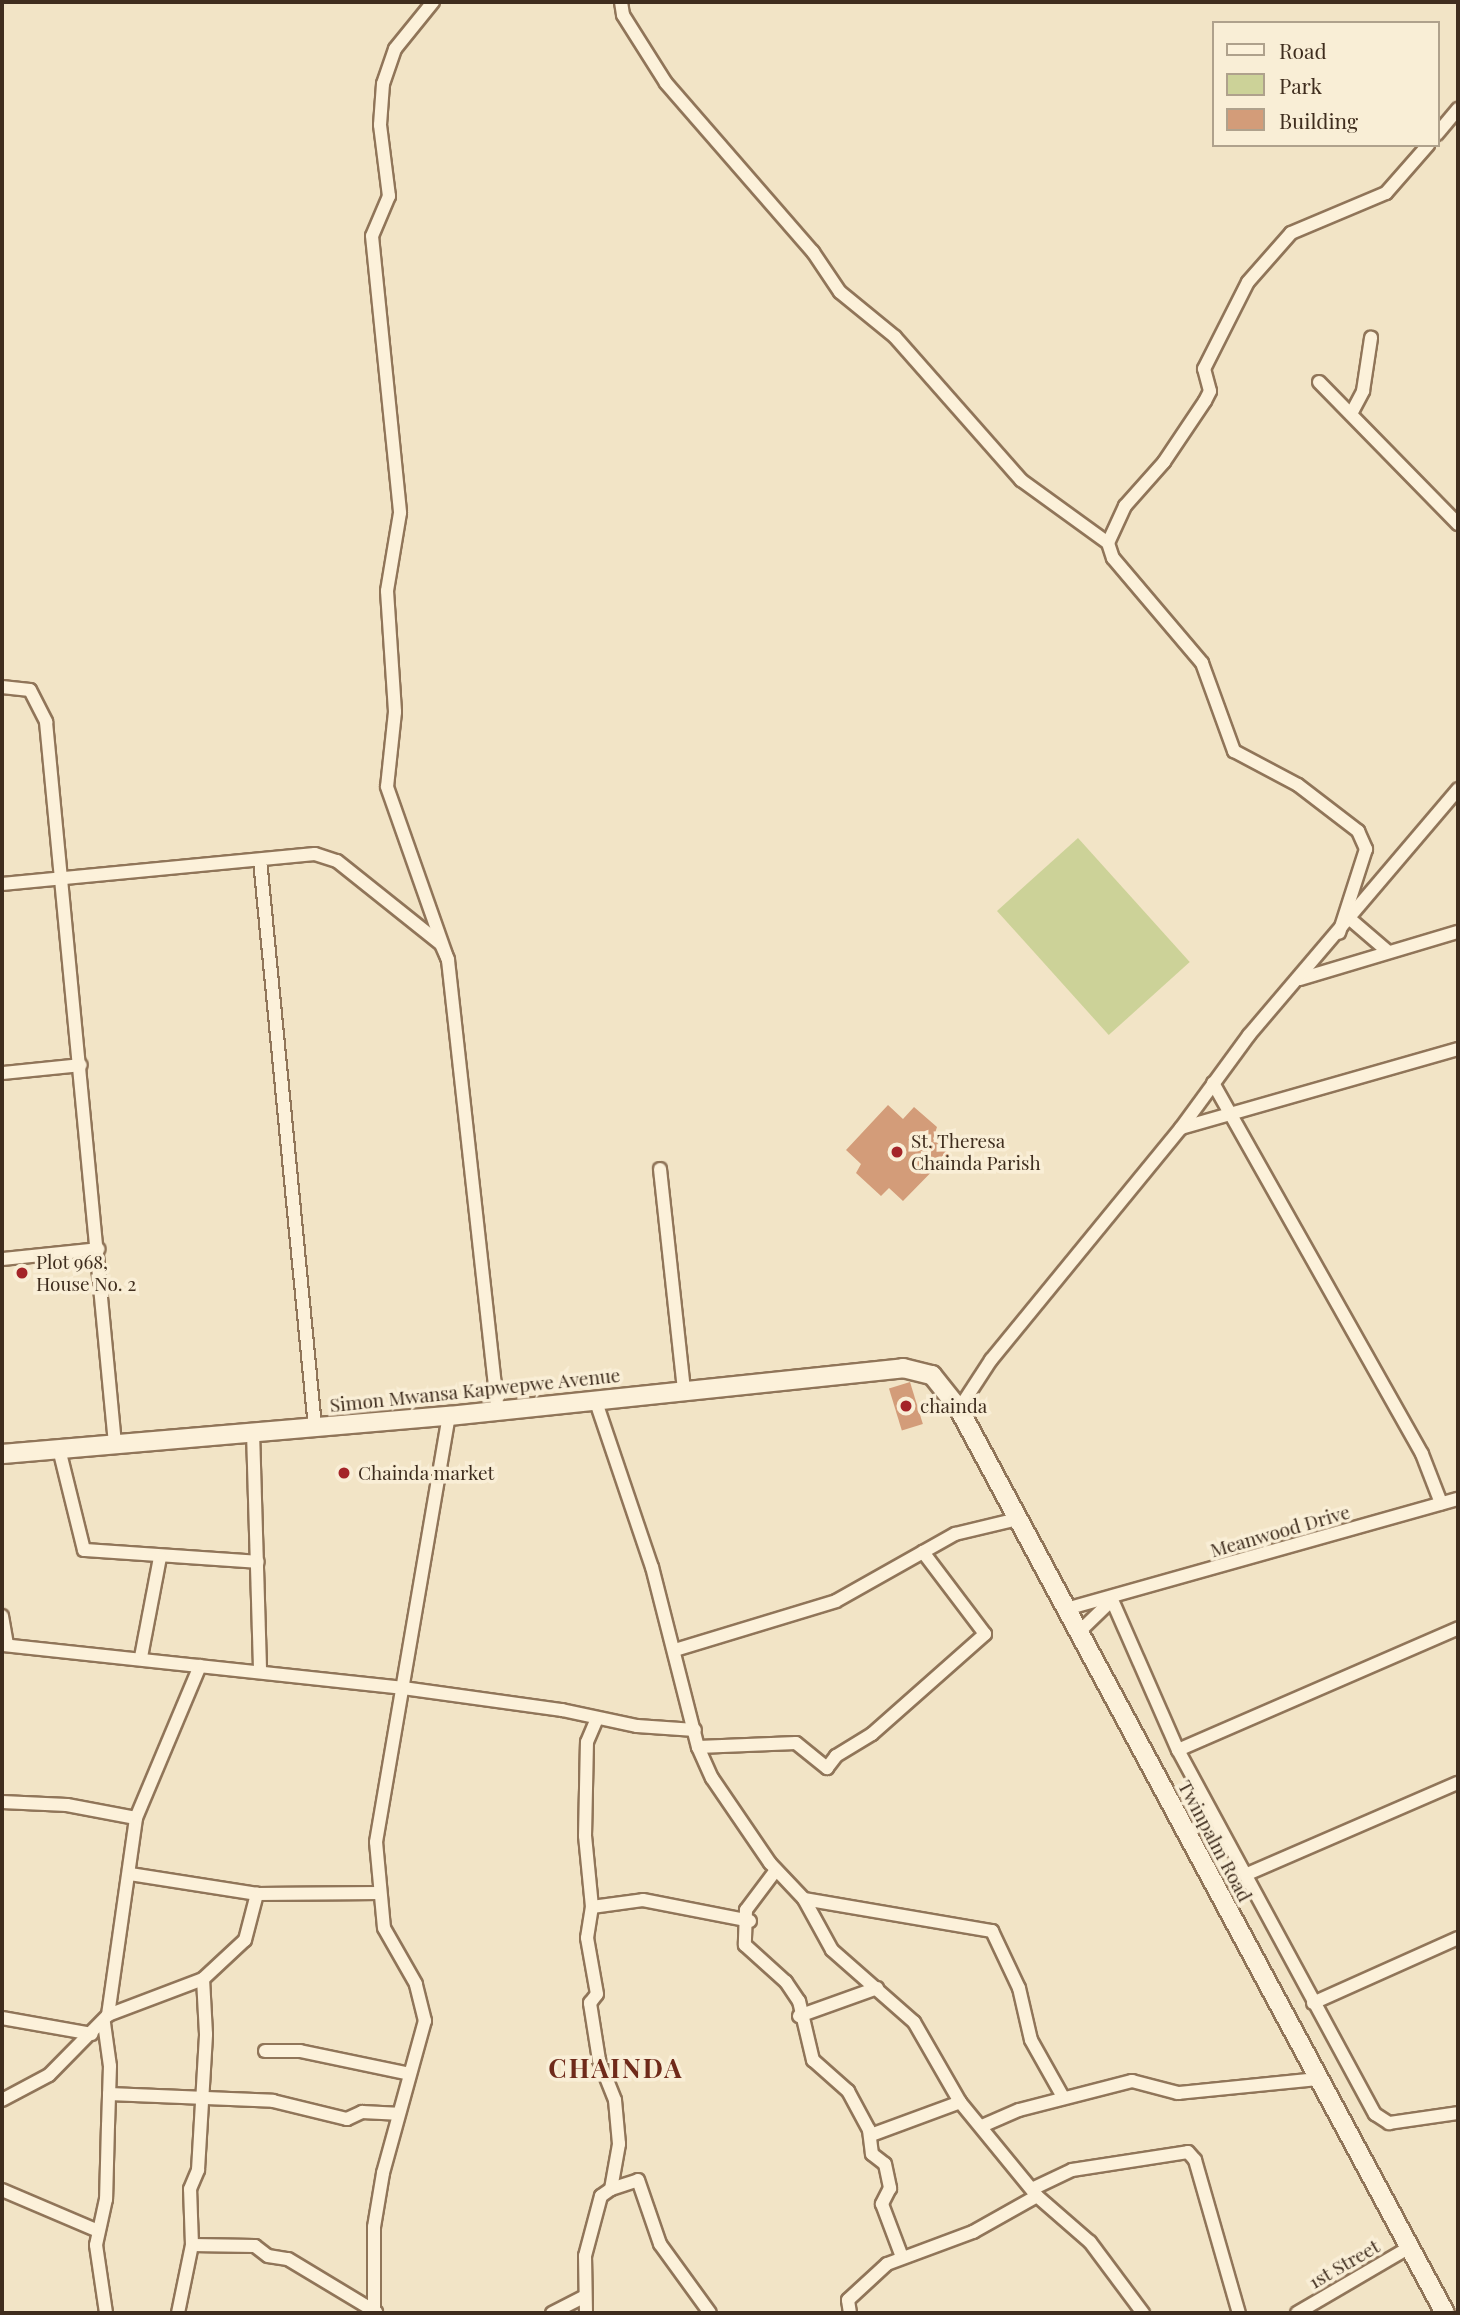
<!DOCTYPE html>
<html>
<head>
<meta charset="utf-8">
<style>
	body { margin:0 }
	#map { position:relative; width:1460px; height:2315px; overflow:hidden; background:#f2e4c6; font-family:"Playfair Display",serif }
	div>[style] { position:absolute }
	.green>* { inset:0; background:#ccd298; transform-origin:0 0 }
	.building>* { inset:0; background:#d39c79; transform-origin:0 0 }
	.roads { filter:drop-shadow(2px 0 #907559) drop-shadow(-2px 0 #907559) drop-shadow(0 2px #907559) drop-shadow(0 -2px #907559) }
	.street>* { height:12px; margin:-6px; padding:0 6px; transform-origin:6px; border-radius:6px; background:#fcf1da }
	.secondary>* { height:18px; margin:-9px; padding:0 9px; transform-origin:9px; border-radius:9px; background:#fcf1da }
	.dots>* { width:19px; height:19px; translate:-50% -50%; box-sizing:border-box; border:4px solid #f9eed6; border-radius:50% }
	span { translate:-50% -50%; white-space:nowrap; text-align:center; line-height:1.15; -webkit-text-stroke:7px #f9eed6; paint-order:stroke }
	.poi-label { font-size:19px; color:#3f2d1e }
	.left { translate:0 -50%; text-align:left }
	.street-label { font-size:19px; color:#3f2d1e }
	.district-label { font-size:26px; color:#6f2a1a; font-weight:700; letter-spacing:2px }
	.frame { position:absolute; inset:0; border:4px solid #3f2d1e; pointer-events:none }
	.legend { position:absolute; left:1212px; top:21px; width:228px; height:126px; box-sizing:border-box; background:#f9eed6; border:2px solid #afa18c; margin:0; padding:9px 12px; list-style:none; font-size:21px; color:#3f2d1e }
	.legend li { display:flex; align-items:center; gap:14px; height:35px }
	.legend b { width:35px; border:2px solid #afa18c }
</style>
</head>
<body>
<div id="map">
	<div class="green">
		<i style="left:1078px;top:838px;width:167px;height:109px;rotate:48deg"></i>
	</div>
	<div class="building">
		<i style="clip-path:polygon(888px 1105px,903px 1119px,914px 1107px,937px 1127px,933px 1139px,949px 1154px,903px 1201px,889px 1188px,881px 1196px,856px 1173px,861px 1164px,846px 1150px)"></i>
		<i style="left:910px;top:1382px;width:44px;height:22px;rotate:73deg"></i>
	</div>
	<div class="roads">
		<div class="street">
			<i style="left:433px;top:2px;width:60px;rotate:129deg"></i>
			<i style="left:395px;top:49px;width:37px;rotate:109deg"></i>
			<i style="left:383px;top:84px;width:41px;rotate:94.2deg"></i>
			<i style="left:380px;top:125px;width:72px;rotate:82.8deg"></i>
			<i style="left:389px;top:196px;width:43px;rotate:113deg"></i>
			<i style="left:372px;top:236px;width:278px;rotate:84.2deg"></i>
			<i style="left:400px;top:513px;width:79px;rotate:99.5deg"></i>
			<i style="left:387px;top:591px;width:121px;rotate:86.2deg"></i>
			<i style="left:395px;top:712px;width:75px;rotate:96.1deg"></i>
			<i style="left:387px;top:787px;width:183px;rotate:70.6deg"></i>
			<i style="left:621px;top:2px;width:13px;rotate:81deg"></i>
			<i style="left:623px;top:15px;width:80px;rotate:57.7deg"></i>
			<i style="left:666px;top:83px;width:224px;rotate:49deg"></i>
			<i style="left:813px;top:252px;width:48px;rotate:56deg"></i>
			<i style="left:840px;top:292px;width:71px;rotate:39.3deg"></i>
			<i style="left:895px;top:337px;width:191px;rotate:48.6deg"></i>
			<i style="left:1021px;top:480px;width:107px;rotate:35.9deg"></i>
			<i style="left:1108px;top:543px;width:16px;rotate:72deg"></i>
			<i style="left:1113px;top:558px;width:138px;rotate:49.7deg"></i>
			<i style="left:1202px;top:663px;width:94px;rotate:70deg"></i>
			<i style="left:1234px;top:751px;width:72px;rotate:28deg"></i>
			<i style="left:1298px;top:785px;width:76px;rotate:37.5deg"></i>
			<i style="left:1358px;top:831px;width:20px;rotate:66deg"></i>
			<i style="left:1366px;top:849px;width:88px;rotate:107.8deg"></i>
			<i style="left:1437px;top:134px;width:33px;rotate:-50deg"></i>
			<i style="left:1319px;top:382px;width:199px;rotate:45.6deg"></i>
			<i style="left:1351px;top:414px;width:26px;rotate:-62deg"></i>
			<i style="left:1363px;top:391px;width:54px;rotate:-81.4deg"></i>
			<i style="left:1108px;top:543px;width:41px;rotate:-65.3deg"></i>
			<i style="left:1125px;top:506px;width:59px;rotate:-48.4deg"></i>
			<i style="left:1164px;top:462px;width:73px;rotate:-56.1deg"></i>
			<i style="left:1205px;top:401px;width:11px;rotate:-63deg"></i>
			<i style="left:1210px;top:391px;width:23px;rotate:-105deg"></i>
			<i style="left:1204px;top:369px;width:97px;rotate:-63.2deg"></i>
			<i style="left:1248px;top:282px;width:65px;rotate:-48.7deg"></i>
			<i style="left:1291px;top:233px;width:103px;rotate:-22.8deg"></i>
			<i style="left:1386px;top:193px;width:64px;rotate:-48.8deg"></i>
			<i style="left:2px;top:687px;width:28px;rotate:6deg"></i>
			<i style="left:30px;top:690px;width:36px;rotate:63deg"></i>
			<i style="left:46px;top:722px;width:725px;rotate:84.54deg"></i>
			<i style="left:260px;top:860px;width:570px;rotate:84.46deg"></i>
			<i style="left:2px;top:884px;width:314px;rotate:-5.5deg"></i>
			<i style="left:315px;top:854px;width:23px;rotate:18deg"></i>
			<i style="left:337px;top:861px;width:133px;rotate:38.6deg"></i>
			<i style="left:441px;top:944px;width:17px;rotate:66deg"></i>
			<i style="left:448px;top:960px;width:453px;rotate:83.7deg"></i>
			<i style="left:1350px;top:919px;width:48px;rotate:40.7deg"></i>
			<i style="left:1300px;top:979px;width:165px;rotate:-16.6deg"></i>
			<i style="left:2px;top:1073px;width:79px;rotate:-5.8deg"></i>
			<i style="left:1213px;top:1083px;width:426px;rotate:60.6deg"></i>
			<i style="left:1422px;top:1454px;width:53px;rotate:68.8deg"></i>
			<i style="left:1181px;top:1128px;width:288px;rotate:-15.9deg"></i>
			<i style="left:660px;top:1169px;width:223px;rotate:83.8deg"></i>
			<i style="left:2px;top:1259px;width:97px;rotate:-5.9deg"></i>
			<i style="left:595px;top:1399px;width:177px;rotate:71.3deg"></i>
			<i style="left:652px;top:1567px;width:186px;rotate:75.7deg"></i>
			<i style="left:698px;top:1747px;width:34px;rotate:66deg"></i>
			<i style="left:712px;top:1778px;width:103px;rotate:55.7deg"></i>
			<i style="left:770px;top:1863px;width:50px;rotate:46.6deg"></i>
			<i style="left:804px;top:1899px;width:58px;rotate:61.2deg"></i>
			<i style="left:832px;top:1950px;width:109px;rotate:41.3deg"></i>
			<i style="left:914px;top:2022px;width:92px;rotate:60.1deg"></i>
			<i style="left:960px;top:2102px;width:122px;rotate:50.7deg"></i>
			<i style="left:1037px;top:2196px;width:70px;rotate:41deg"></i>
			<i style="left:1090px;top:2242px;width:89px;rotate:53.3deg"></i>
			<i style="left:959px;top:1409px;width:59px;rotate:-56.9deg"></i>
			<i style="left:991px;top:1360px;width:300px;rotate:-50.7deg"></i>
			<i style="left:1181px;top:1128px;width:115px;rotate:-53.8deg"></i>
			<i style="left:1249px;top:1035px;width:323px;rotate:-49.6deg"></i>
			<i style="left:253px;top:1432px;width:239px;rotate:88.3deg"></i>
			<i style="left:59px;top:1449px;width:104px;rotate:76.1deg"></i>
			<i style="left:84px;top:1550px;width:174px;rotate:3.9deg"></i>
			<i style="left:1112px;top:1600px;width:164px;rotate:66.3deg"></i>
			<i style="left:1178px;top:1750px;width:414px;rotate:61.6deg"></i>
			<i style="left:1375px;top:2114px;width:17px;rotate:33deg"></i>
			<i style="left:1389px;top:2123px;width:70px;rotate:-8.2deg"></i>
			<i style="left:1066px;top:1609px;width:407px;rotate:-15.7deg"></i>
			<i style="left:2px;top:1616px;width:29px;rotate:80deg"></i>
			<i style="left:1078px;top:1633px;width:47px;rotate:-44.1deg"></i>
			<i style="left:2px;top:1645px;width:403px;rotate:6.1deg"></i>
			<i style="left:403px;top:1688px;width:161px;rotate:7.9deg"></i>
			<i style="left:562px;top:1710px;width:77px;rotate:12deg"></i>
			<i style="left:637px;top:1726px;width:58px;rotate:3.9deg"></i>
			<i style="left:675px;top:1650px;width:168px;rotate:-16.9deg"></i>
			<i style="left:836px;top:1601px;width:137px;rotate:-29.4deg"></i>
			<i style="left:955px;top:1534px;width:65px;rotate:-13.4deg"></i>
			<i style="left:141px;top:1657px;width:102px;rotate:-79.2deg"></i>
			<i style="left:698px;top:1747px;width:98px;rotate:-2.3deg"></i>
			<i style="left:796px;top:1743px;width:40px;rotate:39deg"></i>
			<i style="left:827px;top:1768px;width:15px;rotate:-53deg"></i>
			<i style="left:836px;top:1756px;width:42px;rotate:-31.4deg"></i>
			<i style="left:872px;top:1734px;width:151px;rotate:-41.5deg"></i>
			<i style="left:985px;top:1634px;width:103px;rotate:-127.1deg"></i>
			<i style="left:1178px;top:1750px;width:305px;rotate:-23.5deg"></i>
			<i style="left:2px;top:1802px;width:65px;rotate:2.6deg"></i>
			<i style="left:67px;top:1805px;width:70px;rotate:10.7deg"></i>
			<i style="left:776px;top:1870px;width:50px;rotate:126.9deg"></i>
			<i style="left:746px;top:1910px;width:35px;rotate:92deg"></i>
			<i style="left:745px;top:1945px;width:55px;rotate:42.1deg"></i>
			<i style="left:786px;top:1982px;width:23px;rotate:56deg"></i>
			<i style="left:799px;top:2001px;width:61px;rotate:76.7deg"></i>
			<i style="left:813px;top:2060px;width:47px;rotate:41.5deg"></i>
			<i style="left:848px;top:2091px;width:44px;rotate:61.7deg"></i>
			<i style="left:869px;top:2130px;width:24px;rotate:83deg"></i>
			<i style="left:872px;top:2154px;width:16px;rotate:38deg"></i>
			<i style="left:885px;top:2164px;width:25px;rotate:78deg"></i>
			<i style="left:890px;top:2188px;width:18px;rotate:117deg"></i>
			<i style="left:882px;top:2204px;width:57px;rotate:69.3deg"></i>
			<i style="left:130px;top:1874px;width:129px;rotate:8.9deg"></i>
			<i style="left:257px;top:1894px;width:122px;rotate:-0.5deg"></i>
			<i style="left:1245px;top:1875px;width:232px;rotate:-23.4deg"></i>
			<i style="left:804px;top:1899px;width:191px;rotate:9.7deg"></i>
			<i style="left:992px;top:1931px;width:63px;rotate:64.7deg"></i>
			<i style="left:1019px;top:1988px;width:53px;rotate:77deg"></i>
			<i style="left:1031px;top:2040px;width:65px;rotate:60.7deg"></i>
			<i style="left:592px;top:1907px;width:51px;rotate:-7.8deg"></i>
			<i style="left:643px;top:1900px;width:109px;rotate:11.1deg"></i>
			<i style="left:1313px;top:2003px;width:159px;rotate:-24.1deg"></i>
			<i style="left:108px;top:2015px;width:102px;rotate:-20.8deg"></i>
			<i style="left:203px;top:1979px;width:57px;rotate:-42.9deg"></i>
			<i style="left:245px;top:1940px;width:48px;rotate:-75.4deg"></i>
			<i style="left:799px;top:2016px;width:83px;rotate:-19.7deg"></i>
			<i style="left:2px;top:2018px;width:91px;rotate:10.1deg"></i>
			<i style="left:104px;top:2023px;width:43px;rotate:82.1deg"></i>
			<i style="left:110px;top:2066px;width:59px;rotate:91.9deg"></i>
			<i style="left:108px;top:2125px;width:74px;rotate:91.5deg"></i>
			<i style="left:106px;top:2199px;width:47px;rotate:102.3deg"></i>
			<i style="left:96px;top:2245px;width:69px;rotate:81.6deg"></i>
			<i style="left:265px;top:2051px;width:35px"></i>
			<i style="left:300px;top:2051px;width:112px;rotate:11.8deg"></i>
			<i style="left:109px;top:2094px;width:164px;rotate:2.4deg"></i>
			<i style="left:273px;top:2101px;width:76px;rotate:13.7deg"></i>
			<i style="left:347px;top:2119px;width:17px;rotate:-25deg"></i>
			<i style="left:362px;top:2112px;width:35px;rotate:3deg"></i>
			<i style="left:2px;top:2100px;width:53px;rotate:-28deg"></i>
			<i style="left:49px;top:2075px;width:84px;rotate:-45.5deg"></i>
			<i style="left:108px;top:2015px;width:199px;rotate:-81.9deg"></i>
			<i style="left:136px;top:1818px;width:165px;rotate:-67.2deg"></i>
			<i style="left:982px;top:2126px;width:40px;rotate:-23.4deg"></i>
			<i style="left:1019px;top:2110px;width:117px;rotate:-14.4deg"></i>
			<i style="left:1132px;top:2081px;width:48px;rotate:14.6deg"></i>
			<i style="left:1178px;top:2093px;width:142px;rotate:-5.7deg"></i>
			<i style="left:871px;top:2135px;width:95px;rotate:-20.3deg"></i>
			<i style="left:611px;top:2189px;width:28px;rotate:-18deg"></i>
			<i style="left:638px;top:2180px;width:68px;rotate:71deg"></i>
			<i style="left:660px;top:2244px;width:85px;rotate:54.1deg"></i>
			<i style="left:1032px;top:2189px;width:44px;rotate:-25.4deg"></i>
			<i style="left:1072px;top:2170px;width:117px;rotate:-8.8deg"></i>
			<i style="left:1188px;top:2152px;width:11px;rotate:49deg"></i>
			<i style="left:1195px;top:2160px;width:159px;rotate:74deg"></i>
			<i style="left:2px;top:2190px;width:104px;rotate:23.1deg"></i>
			<i style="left:192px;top:2245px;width:63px;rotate:0.9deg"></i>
			<i style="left:255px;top:2246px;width:16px;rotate:38deg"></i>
			<i style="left:268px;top:2256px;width:20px;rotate:9deg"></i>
			<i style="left:288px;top:2259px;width:103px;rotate:31.1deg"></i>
			<i style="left:178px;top:2313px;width:69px;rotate:-78.4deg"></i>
			<i style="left:192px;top:2245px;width:56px;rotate:-92deg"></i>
			<i style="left:190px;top:2189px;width:21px;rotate:-67deg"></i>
			<i style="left:198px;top:2170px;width:136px;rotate:-86.6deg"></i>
			<i style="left:206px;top:2034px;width:55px;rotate:-93.1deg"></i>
			<i style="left:374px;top:2313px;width:86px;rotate:-90deg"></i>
			<i style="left:374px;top:2227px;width:55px;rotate:-80.5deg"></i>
			<i style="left:383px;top:2173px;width:158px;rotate:-74.6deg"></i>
			<i style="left:425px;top:2021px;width:38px;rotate:-104deg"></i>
			<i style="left:416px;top:1984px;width:64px;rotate:-119.7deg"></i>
			<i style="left:384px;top:1928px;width:86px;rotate:-95.3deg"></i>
			<i style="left:376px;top:1842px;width:432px;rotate:-80.3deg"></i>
			<i style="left:552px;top:2313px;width:35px;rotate:-27deg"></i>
			<i style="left:586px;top:2313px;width:57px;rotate:-91deg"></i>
			<i style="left:585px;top:2256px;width:62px;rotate:-75.1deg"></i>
			<i style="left:601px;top:2196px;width:12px;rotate:-35deg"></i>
			<i style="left:611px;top:2189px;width:46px;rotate:-79.9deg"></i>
			<i style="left:619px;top:2144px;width:44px;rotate:-95.2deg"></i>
			<i style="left:615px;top:2100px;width:43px;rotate:-111.8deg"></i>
			<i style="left:599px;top:2060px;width:58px;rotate:-99deg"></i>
			<i style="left:590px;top:2003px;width:11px;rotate:-52deg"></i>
			<i style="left:597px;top:1994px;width:57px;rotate:-100.1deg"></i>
			<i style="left:587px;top:1938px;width:31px;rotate:-81deg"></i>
			<i style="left:592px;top:1907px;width:71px;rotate:-95.6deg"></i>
			<i style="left:585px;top:1836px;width:94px;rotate:-88.8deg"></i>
			<i style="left:587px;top:1742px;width:26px;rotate:-67deg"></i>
			<i style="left:850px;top:2313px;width:13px;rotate:-99deg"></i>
			<i style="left:848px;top:2300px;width:53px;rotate:-42.7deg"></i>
			<i style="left:887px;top:2264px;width:92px;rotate:-20.4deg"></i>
			<i style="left:973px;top:2232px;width:73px;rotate:-29.4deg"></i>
			<i style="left:1297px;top:2313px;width:131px;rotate:-30.3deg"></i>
		</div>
		<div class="secondary">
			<i style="left:2px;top:1454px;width:449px;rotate:-4.9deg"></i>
			<i style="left:449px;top:1416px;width:457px;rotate:-6deg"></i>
			<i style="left:903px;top:1368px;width:30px;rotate:14deg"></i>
			<i style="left:932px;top:1375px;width:43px;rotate:51.5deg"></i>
			<i style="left:959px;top:1409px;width:1026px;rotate:61.74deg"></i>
		</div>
	</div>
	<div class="dots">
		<i style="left:897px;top:1152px;background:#a42428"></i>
		<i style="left:22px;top:1273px;background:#a42428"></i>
		<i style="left:906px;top:1406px;background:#a42428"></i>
		<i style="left:344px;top:1473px;background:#a42428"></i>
	</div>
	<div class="poi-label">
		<span class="left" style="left:911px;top:1152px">St. Theresa<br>Chainda Parish</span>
		<span class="left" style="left:36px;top:1273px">Plot 968,<br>House No. 2</span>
		<span class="left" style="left:920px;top:1406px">chainda</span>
		<span class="left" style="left:358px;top:1473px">Chainda market</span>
	</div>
	<div class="street-label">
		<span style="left:475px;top:1390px;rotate:-6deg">Simon Mwansa Kapwepwe Avenue</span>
		<span style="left:1280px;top:1531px;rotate:-16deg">Meanwood Drive</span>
		<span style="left:1215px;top:1841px;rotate:62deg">Twinpalm Road</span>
		<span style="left:1344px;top:2264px;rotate:-30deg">1st Street</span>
	</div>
	<div class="district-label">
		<span style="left:616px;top:2068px">CHAINDA</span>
	</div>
	<div class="frame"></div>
	<ul class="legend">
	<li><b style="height:9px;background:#fcf1da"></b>Road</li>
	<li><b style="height:19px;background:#ccd298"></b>Park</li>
	<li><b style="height:19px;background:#d39c79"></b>Building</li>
	</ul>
</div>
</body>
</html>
